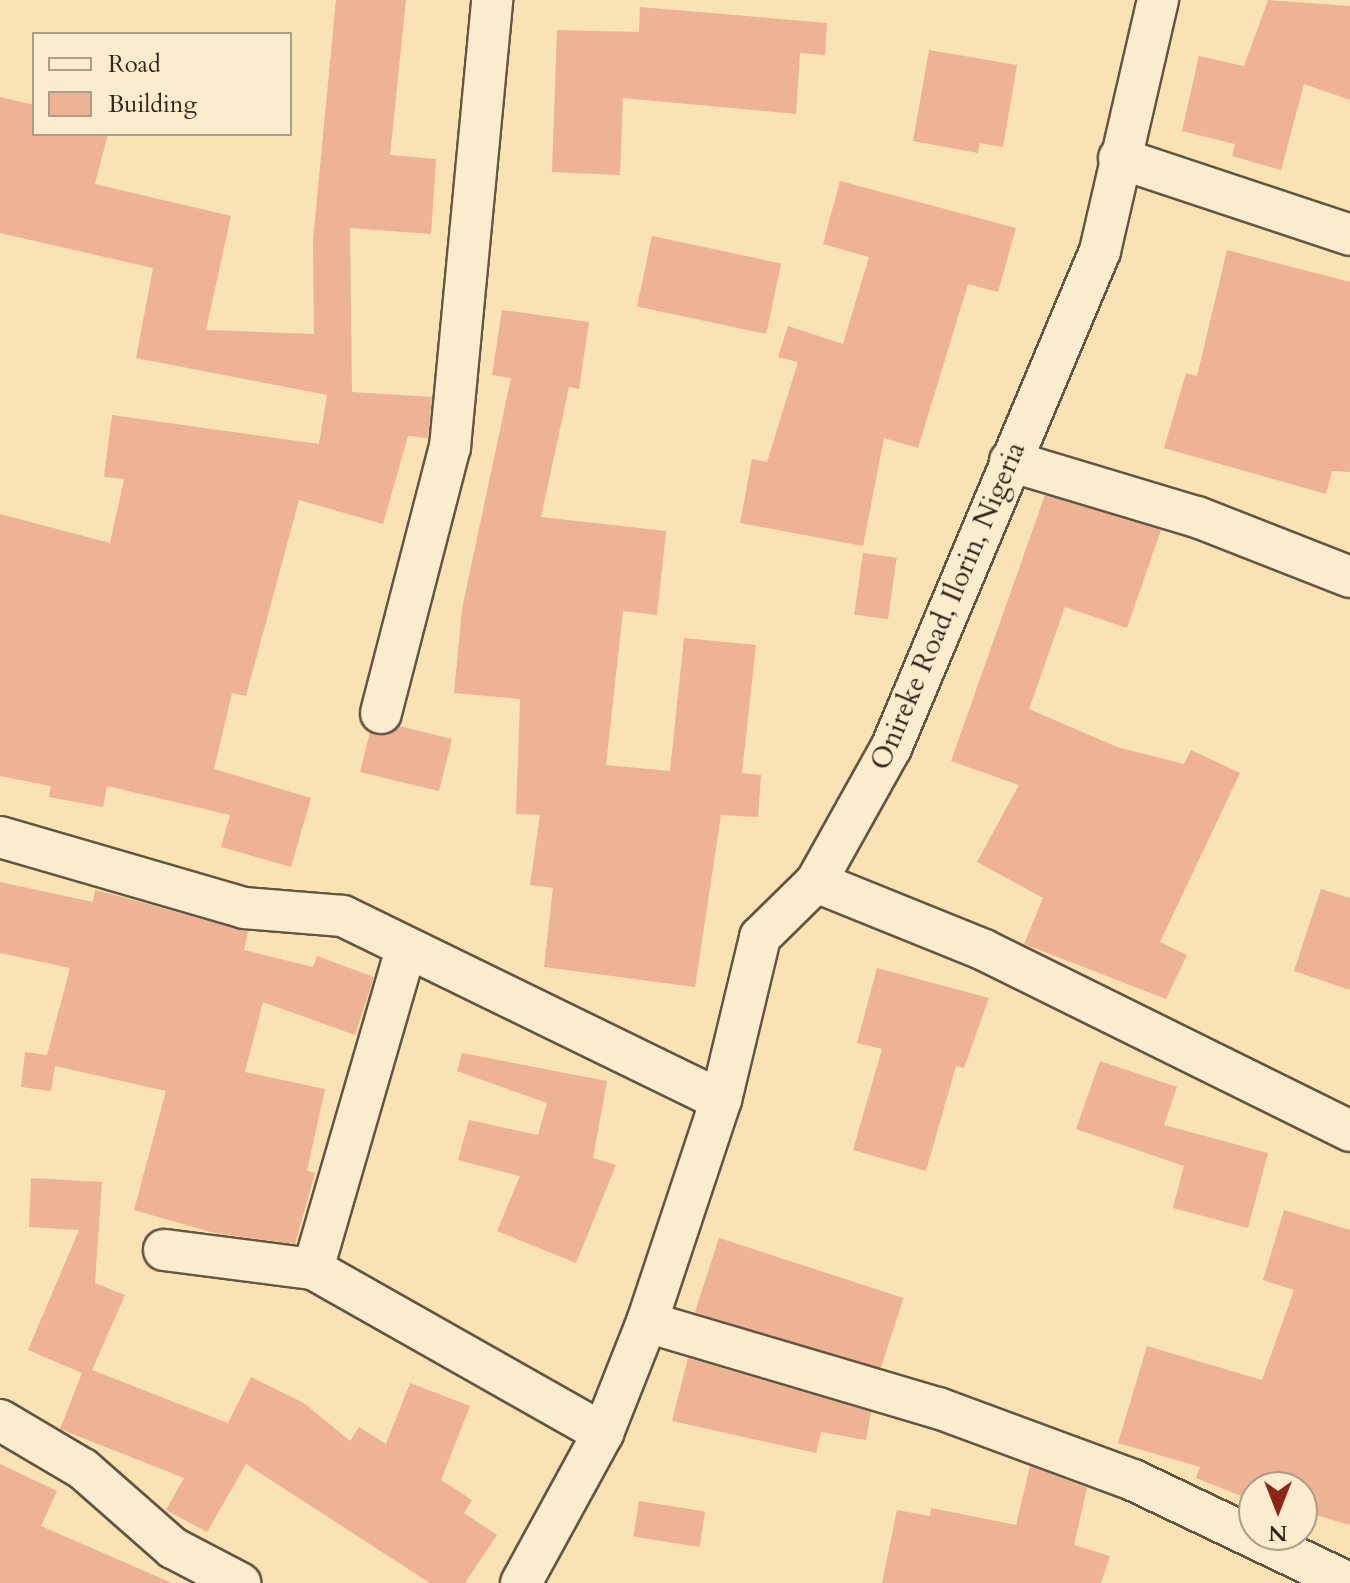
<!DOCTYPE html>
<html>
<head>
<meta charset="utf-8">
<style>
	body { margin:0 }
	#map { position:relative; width:1350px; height:1583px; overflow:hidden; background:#f9e2b3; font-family:Cardo,serif }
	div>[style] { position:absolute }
	.building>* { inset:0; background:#eeb295; transform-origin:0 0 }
	.roads { filter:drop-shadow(2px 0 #645540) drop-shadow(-2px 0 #645540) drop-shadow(0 2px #645540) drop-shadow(0 -2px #645540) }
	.minor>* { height:40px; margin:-20px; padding:0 20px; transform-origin:20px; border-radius:20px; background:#fbecce }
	span { translate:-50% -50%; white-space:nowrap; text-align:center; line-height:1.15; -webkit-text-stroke:6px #fbecce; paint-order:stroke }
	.street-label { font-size:28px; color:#33261a }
	.legend { position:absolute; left:32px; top:32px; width:260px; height:104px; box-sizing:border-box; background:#fbecce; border:2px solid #ab9d86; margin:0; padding:10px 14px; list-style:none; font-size:24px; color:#33261a }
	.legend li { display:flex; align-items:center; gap:16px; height:40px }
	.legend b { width:40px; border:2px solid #ab9d86 }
	.north { position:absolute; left:1238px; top:1471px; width:80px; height:80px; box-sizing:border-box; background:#fbecce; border:2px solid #ab9d86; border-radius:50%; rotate:180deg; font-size:22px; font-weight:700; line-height:32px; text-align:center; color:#33261a }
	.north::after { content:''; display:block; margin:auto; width:28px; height:36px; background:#8f2418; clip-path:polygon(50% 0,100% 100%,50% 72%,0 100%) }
</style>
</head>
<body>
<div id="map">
	<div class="building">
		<i style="clip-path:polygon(336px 0,406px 0,390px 155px,436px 159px,431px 234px,350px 228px,352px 392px,432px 397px,428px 438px,408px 436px,383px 524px,299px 500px,246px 696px,232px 693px,214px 769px,311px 798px,291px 867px,221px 847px,230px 815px,107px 786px,103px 807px,49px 797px,51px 786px,0 776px,0 514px,110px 543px,124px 479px,104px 477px,112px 415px,319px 444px,327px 395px,136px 358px,153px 268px,0 233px,0 97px,34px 105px,34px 134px,108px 134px,95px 184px,231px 216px,206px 330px,314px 334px,313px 240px)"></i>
		<i style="clip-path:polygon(1268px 0,1350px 6px,1350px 100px,1304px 84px,1281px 170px,1232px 156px,1235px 144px,1182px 131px,1199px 56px,1244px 66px)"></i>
		<i style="clip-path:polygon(640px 7px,827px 23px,825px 55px,800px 53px,796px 114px,623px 98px,620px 175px,552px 172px,557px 30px,639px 32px)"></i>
		<i style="clip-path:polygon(929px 50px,1017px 65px,1003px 147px,979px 143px,978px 153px,913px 141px)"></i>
		<i style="clip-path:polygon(840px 181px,1016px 228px,998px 292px,968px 284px,918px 448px,884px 438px,863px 546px,740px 523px,752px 459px,767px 462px,798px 362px,778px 357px,788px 326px,843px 344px,869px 257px,823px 244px)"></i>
		<i style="left:652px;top:236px;width:132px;height:72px;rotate:12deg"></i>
		<i style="clip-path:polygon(1227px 250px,1350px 282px,1350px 472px,1332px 471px,1326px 494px,1164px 448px,1186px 373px,1197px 376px)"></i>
		<i style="clip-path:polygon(502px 310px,589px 322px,579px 389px,569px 387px,541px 517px,666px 531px,657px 615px,623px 611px,606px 765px,670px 771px,684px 638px,756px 645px,742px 773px,761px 775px,758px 817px,721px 815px,695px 987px,544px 967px,553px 888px,530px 885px,540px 815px,516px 814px,520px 699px,454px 693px,462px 609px,511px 378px,492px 375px)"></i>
		<i style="clip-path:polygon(1045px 495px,1161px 530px,1127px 628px,1065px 607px,1029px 709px,1117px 747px,1184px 764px,1191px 750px,1240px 773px,1160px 942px,1187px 955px,1166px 999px,1024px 944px,1043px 898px,977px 862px,1019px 785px,951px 761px)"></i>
		<i style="left:863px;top:553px;width:34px;height:62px;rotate:8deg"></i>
		<i style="clip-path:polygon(399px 726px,452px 739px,439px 791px,360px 772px,370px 732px,386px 735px)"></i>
		<i style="clip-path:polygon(0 882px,93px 902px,95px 890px,115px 895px,248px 932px,244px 950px,313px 967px,317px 956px,374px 977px,355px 1035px,263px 1002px,245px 1072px,325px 1089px,307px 1171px,315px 1173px,295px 1244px,214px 1233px,134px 1210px,166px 1091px,55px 1066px,51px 1091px,21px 1087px,25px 1052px,47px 1055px,70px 968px,0 953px)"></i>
		<i style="clip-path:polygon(1321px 889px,1350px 898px,1350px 990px,1294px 971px)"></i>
		<i style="clip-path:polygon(877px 968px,989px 998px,964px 1068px,956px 1066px,926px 1171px,853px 1150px,882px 1049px,857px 1043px)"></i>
		<i style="clip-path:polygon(462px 1053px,607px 1081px,593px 1158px,616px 1165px,576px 1263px,497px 1231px,520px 1176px,458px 1160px,469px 1120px,538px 1135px,547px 1103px,457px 1071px)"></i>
		<i style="clip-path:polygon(1100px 1061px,1177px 1087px,1164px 1125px,1268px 1153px,1248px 1228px,1173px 1208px,1184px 1166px,1076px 1129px)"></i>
		<i style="clip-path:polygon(31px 1178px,102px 1182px,95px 1283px,125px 1295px,92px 1370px,228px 1423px,251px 1377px,304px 1403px,350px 1441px,359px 1427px,386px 1444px,410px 1383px,470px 1406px,441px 1480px,472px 1500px,464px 1513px,497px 1535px,465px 1583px,430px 1583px,246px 1464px,207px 1532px,166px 1510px,184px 1478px,60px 1429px,82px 1373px,28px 1350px,79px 1230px,29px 1227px)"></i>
		<i style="clip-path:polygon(1284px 1210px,1350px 1230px,1350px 1525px,1302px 1511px,1302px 1487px,1254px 1487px,1254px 1501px,1196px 1478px,1200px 1467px,1118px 1443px,1147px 1346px,1262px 1380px,1294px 1290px,1263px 1280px)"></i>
		<i style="left:719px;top:1238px;width:194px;height:78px;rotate:18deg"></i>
		<i style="clip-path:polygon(688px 1358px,871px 1412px,866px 1440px,821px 1432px,816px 1453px,672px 1421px)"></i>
		<i style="clip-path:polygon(0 1464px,57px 1491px,41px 1526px,172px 1583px,0 1583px)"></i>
		<i style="clip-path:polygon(1030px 1466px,1087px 1488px,1074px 1545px,1110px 1556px,1101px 1583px,882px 1583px,897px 1510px,930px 1516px,931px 1508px,1016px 1525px)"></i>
		<i style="left:639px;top:1501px;width:67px;height:36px;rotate:9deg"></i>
	</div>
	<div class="roads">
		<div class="minor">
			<i style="left:1119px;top:158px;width:243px;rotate:18.4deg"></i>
			<i style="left:1010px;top:461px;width:195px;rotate:16.7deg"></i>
			<i style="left:1197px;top:517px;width:164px;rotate:21.4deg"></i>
			<i style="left:381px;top:713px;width:275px;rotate:-75.5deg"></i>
			<i style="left:450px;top:447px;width:449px;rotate:-84.6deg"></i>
			<i style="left:0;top:837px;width:254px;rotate:16.2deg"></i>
			<i style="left:244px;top:908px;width:99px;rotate:4.6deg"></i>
			<i style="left:343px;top:916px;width:420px;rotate:26deg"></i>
			<i style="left:816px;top:882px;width:181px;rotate:22deg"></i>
			<i style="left:984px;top:950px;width:408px;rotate:26.3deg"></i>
			<i style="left:164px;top:1250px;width:150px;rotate:7.3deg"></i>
			<i style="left:313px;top:1269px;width:333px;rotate:29.5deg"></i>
			<i style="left:313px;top:1269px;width:333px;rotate:-73.8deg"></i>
			<i style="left:647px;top:1322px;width:303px;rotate:16.5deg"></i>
			<i style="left:938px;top:1408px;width:208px;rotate:20.3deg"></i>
			<i style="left:1133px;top:1480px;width:239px;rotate:25.5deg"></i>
			<i style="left:0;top:1420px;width:96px;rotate:30.6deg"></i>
			<i style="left:83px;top:1469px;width:120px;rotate:41.3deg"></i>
			<i style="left:173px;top:1548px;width:76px;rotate:27.6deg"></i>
			<i style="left:521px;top:1583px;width:171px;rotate:-61.3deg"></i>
			<i style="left:603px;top:1433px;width:119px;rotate:-68.4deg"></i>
			<i style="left:647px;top:1322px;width:234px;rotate:-71.6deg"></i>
			<i style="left:721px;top:1100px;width:168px;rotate:-76.5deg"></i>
			<i style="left:760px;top:937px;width:78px;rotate:-44.5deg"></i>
			<i style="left:816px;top:882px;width:154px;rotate:-60.8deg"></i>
			<i style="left:891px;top:748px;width:539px;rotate:-67.19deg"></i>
			<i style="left:1100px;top:251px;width:258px;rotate:-77deg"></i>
		</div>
	</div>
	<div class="street-label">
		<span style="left:948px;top:606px;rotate:-67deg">Onireke Road, Ilorin, Nigeria</span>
	</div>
	<ul class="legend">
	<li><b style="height:10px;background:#fbecce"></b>Road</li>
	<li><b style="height:22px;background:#eeb295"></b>Building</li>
	</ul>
	<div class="north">N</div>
</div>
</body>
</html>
